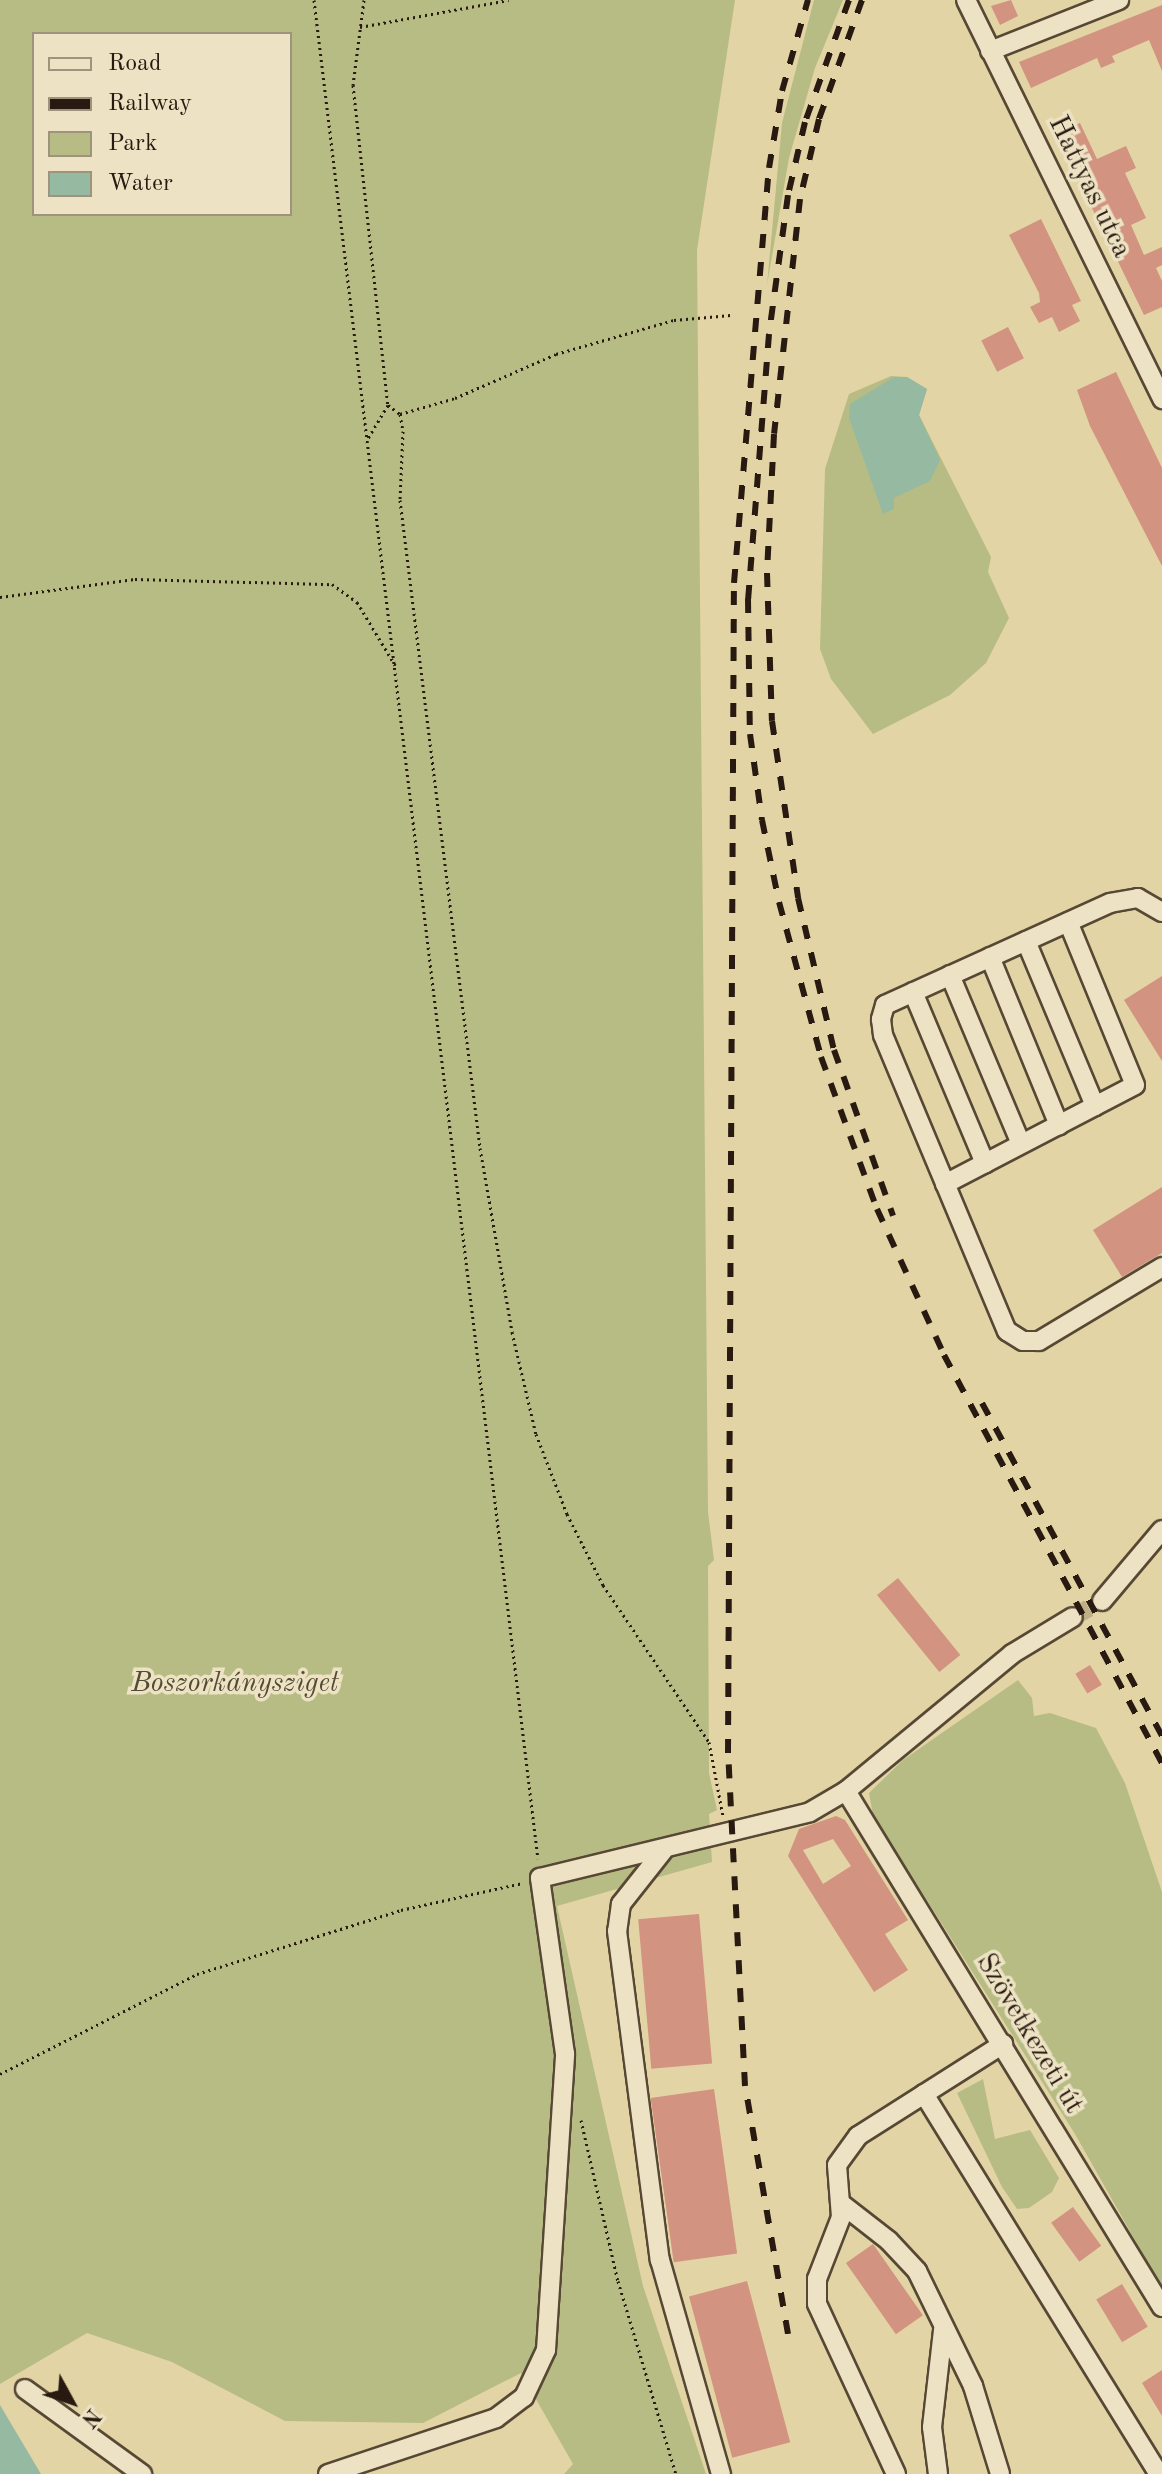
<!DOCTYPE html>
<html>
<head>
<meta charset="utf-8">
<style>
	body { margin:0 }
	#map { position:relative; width:1162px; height:2474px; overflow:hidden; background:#e3d4a5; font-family:"Old Standard TT",serif }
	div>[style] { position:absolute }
	.green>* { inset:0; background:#b7bc84 }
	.water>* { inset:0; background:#96b9a1 }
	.building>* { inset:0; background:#d29380; transform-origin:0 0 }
	.minor-tunnel>* { height:18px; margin-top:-9px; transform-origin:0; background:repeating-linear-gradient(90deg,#beaf87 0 18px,transparent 0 27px) }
	.path>* { height:3px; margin-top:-1.5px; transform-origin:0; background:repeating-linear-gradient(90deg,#281a10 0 2px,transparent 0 6px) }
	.roads { filter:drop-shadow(2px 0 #574835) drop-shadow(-2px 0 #574835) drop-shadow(0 2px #574835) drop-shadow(0 -2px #574835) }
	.minor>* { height:18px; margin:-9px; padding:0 9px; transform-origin:9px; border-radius:9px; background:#ede3c4 }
	.rail>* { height:6px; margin-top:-3px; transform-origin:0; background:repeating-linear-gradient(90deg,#281a10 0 14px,transparent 0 28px) }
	span { translate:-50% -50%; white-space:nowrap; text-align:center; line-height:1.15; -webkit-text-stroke:7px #ede3c4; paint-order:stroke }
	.street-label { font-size:28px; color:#281a10 }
	.park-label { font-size:28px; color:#534b33; font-style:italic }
	.legend { position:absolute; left:32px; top:32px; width:260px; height:184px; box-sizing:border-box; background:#ede3c4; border:2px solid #9e937c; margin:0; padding:10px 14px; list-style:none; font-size:24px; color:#281a10 }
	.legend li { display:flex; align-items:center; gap:16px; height:40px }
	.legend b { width:40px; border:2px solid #9e937c }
	.north { position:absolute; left:32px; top:2362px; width:80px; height:80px; -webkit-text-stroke:6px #ede3c4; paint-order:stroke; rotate:130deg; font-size:22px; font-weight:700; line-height:32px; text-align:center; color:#281a10 }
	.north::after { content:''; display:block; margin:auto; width:28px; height:36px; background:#281a10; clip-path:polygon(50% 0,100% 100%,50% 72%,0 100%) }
</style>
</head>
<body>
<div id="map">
	<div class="green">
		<i style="clip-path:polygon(evenodd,0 0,735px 0,697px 250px,708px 1512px,714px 1560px,708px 1566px,709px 1773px,717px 1810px,709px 1814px,712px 1862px,557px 1906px,643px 2286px,706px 2474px,564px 2474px,573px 2464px,521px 2373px,423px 2423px,285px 2421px,172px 2362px,87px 2333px,0 2384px,0 0,34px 34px,290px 34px,290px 214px,34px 214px,34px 34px)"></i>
		<i style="clip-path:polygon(814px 0,843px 0,815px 68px,789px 158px,767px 285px,782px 123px)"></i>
		<i style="clip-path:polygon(891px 376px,907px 377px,927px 389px,919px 415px,991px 557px,988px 572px,1009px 618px,986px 663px,950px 695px,873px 734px,831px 679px,820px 649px,825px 469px,849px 394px)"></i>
		<i style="clip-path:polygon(1018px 1680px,1032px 1698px,1034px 1716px,1050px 1713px,1096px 1728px,1125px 1783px,1162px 1892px,1162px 2288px,1075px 2134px,873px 1815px,869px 1793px,903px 1760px)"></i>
		<i style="clip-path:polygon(983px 2079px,995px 2139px,1030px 2130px,1059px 2178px,1052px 2192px,1029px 2208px,1017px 2209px,1002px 2187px,957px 2093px)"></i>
	</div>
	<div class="water">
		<i style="clip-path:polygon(894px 377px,907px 377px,927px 389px,919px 415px,940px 460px,930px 481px,894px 498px,894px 509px,883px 514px,849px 418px,850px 404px)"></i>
		<i style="clip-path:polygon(0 2405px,41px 2474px,0 2474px)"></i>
	</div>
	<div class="building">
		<i style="clip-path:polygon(1011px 0,1018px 16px,1000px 25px,991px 6px)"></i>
		<i style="clip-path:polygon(1162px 5px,1162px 71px,1149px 40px,1112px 56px,1115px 62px,1101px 68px,1097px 58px,1031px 88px,1019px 62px)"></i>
		<i style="clip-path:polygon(1080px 123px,1097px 159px,1126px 146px,1136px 168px,1125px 173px,1146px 218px,1131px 225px,1144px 255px,1162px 247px,1162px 265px,1156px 268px,1162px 281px,1162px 307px,1144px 315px,1056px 134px)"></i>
		<i style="clip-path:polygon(1041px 219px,1081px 301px,1072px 305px,1080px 321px,1059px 332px,1052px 317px,1039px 323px,1030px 307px,1040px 302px,1039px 293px,1009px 235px)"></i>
		<i style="left:1008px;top:327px;width:35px;height:30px;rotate:63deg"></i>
		<i style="clip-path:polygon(1116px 372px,1162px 468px,1162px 566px,1090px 426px,1077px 390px)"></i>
		<i style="clip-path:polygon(1162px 976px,1162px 1061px,1124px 1000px)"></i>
		<i style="clip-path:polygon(1162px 1187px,1162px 1253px,1122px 1277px,1093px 1230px)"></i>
		<i style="left:898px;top:1578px;width:99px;height:27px;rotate:51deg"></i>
		<i style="left:1090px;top:1665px;width:23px;height:17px;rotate:59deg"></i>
		<i style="clip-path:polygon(evenodd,836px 1816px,845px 1820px,908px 1920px,885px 1934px,908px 1970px,874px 1992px,788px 1856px,799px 1829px,836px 1816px,833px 1839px,851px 1866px,823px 1884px,803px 1850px,833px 1839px)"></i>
		<i style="left:699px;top:1914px;width:150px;height:61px;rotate:85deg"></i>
		<i style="left:714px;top:2089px;width:166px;height:64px;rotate:82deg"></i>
		<i style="left:1073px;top:2207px;width:48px;height:27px;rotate:54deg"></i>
		<i style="left:873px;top:2244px;width:87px;height:33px;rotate:55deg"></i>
		<i style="left:747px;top:2281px;width:167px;height:60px;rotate:75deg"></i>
		<i style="left:1122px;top:2284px;width:50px;height:30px;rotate:59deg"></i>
		<i style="clip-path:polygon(1162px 2370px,1162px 2416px,1142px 2383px)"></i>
	</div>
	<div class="minor-tunnel">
		<i style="left:1073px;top:1617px;width:33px;rotate:-29deg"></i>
	</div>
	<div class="path">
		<i style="left:314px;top:0;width:1872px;rotate:83.13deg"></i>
		<i style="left:364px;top:0;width:86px;rotate:97.4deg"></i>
		<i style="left:353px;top:85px;width:322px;rotate:83.8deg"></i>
		<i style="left:388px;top:405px;width:41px;rotate:121deg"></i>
		<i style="left:360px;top:27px;width:151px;rotate:-10.3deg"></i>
		<i style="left:388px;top:405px;width:15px;rotate:37deg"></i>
		<i style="left:400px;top:414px;width:17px;rotate:80deg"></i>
		<i style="left:403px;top:431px;width:69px;rotate:92.5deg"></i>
		<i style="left:400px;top:500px;width:653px;rotate:82.96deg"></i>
		<i style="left:480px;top:1148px;width:187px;rotate:80.1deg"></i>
		<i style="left:512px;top:1332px;width:105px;rotate:76.8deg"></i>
		<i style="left:536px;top:1434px;width:86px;rotate:68.8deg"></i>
		<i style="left:567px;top:1514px;width:80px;rotate:63.1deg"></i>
		<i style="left:603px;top:1585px;width:189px;rotate:56deg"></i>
		<i style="left:709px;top:1742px;width:75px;rotate:79.3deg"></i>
		<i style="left:400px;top:414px;width:57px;rotate:-16.2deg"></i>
		<i style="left:455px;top:398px;width:110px;rotate:-23.5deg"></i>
		<i style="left:556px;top:354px;width:123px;rotate:-16.1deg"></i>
		<i style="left:674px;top:320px;width:57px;rotate:-5deg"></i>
		<i style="left:0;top:597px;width:136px;rotate:-7.6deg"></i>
		<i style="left:135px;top:579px;width:197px;rotate:1.5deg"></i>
		<i style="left:332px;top:584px;width:31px;rotate:36deg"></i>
		<i style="left:357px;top:602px;width:74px;rotate:58.9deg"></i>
		<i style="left:0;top:2074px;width:221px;rotate:-26.9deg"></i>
		<i style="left:197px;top:1974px;width:214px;rotate:-17.4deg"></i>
		<i style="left:401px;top:1910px;width:125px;rotate:-12.5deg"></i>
		<i style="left:581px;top:2120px;width:165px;rotate:77.1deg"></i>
		<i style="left:618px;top:2281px;width:202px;rotate:73.3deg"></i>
	</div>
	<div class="roads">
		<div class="minor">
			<i style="left:966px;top:0;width:445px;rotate:63.8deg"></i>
			<i style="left:990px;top:51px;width:139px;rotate:-21.6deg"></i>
			<i style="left:1162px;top:912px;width:28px;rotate:-150deg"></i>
			<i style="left:1138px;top:898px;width:28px;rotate:170deg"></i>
			<i style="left:1110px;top:903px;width:247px;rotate:155.6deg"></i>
			<i style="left:885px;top:1005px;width:15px;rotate:106deg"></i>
			<i style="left:881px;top:1019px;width:16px;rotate:83deg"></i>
			<i style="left:883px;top:1035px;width:321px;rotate:67.3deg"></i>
			<i style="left:1007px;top:1331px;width:19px;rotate:32deg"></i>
			<i style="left:1023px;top:1341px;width:16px"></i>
			<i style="left:1039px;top:1341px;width:144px;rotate:-31deg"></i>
			<i style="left:1026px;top:941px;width:179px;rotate:67.3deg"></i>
			<i style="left:990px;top:957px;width:182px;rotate:67.7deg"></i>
			<i style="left:950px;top:975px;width:183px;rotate:67.2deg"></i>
			<i style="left:913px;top:992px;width:186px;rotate:67.2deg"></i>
			<i style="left:945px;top:1184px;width:214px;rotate:-27.5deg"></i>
			<i style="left:1135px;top:1085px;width:176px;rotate:-112.3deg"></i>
			<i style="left:1102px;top:1601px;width:93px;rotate:-49.8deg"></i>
			<i style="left:846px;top:1791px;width:605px;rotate:58.52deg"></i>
			<i style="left:663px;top:1851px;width:68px;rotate:128.4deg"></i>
			<i style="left:621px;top:1904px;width:27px;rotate:98deg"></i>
			<i style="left:617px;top:1931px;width:332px;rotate:82.6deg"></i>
			<i style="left:660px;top:2260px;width:223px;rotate:74.1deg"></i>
			<i style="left:924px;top:2094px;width:447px;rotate:58.3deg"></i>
			<i style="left:843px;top:2205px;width:58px;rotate:38deg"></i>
			<i style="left:889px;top:2241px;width:41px;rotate:47deg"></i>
			<i style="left:917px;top:2271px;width:128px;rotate:64deg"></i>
			<i style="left:973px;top:2386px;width:92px;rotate:72.9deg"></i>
			<i style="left:25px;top:2389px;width:145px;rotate:36deg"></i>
			<i style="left:328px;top:2474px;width:177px;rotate:-18.4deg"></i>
			<i style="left:496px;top:2418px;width:35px;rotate:-37deg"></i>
			<i style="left:524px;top:2397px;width:52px;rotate:-64.9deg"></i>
			<i style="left:546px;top:2350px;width:297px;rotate:-86.3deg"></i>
			<i style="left:565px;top:2054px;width:178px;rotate:-98.1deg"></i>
			<i style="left:540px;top:1878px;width:278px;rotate:-13.7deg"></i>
			<i style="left:810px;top:1812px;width:42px;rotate:-30.3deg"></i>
			<i style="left:846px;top:1791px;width:215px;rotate:-39.5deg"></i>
			<i style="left:1012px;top:1654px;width:71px;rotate:-31.2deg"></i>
			<i style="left:896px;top:2474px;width:187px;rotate:-114.9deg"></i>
			<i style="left:817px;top:2304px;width:25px;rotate:-90deg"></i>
			<i style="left:817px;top:2279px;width:66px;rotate:-68.8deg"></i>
			<i style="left:841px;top:2217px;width:52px;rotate:-94.4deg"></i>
			<i style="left:837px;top:2165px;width:36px;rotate:-54deg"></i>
			<i style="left:858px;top:2136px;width:172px;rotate:-32.4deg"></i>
			<i style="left:938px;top:2474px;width:47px;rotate:-97.3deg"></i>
			<i style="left:932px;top:2427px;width:98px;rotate:-83.5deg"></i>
		</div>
	</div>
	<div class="rail">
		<i style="left:849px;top:0;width:130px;rotate:109.8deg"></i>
		<i style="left:805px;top:122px;width:75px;rotate:103.1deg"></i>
		<i style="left:788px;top:195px;width:140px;rotate:97.8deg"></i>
		<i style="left:769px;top:334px;width:266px;rotate:94.5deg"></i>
		<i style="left:748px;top:599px;width:135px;rotate:89.2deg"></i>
		<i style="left:750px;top:734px;width:87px;rotate:82.1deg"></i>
		<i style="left:762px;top:820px;width:84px;rotate:78.3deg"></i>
		<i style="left:779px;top:902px;width:161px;rotate:74.8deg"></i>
		<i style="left:821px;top:1057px;width:162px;rotate:69.8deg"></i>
		<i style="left:877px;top:1209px;width:161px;rotate:65.3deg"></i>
		<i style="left:944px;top:1355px;width:463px;rotate:61.9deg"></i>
		<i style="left:862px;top:0;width:127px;rotate:109.9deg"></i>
		<i style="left:819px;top:119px;width:82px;rotate:103.4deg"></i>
		<i style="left:800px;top:199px;width:236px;rotate:96.3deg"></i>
		<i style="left:774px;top:434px;width:139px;rotate:92.9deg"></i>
		<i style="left:767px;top:573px;width:148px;rotate:88.1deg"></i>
		<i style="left:772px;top:721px;width:179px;rotate:81.6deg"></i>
		<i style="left:798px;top:898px;width:156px;rotate:76.7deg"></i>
		<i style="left:834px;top:1050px;width:176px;rotate:70.4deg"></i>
		<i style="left:982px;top:1403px;width:379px;rotate:61.6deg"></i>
		<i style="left:788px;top:2334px;width:252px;rotate:-99.8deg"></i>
		<i style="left:745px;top:2086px;width:333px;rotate:-92.9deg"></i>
		<i style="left:728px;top:1753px;width:1170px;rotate:-89.71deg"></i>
		<i style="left:734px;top:583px;width:416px;rotate:-85.2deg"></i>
		<i style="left:769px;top:168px;width:78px;rotate:-80.4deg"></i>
		<i style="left:782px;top:91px;width:95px;rotate:-74.1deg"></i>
	</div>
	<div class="street-label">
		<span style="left:1089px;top:187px;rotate:64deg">Hattyas utca</span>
		<span style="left:1029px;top:2034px;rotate:59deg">Szövetkezeti út</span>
	</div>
	<div class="park-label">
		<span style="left:235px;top:1684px">Boszorkánysziget</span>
	</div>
	<ul class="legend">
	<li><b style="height:10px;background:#ede3c4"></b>Road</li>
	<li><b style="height:10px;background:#281a10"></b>Railway</li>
	<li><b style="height:22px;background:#b7bc84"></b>Park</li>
	<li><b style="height:22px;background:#96b9a1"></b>Water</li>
	</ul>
	<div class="north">N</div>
</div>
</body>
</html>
